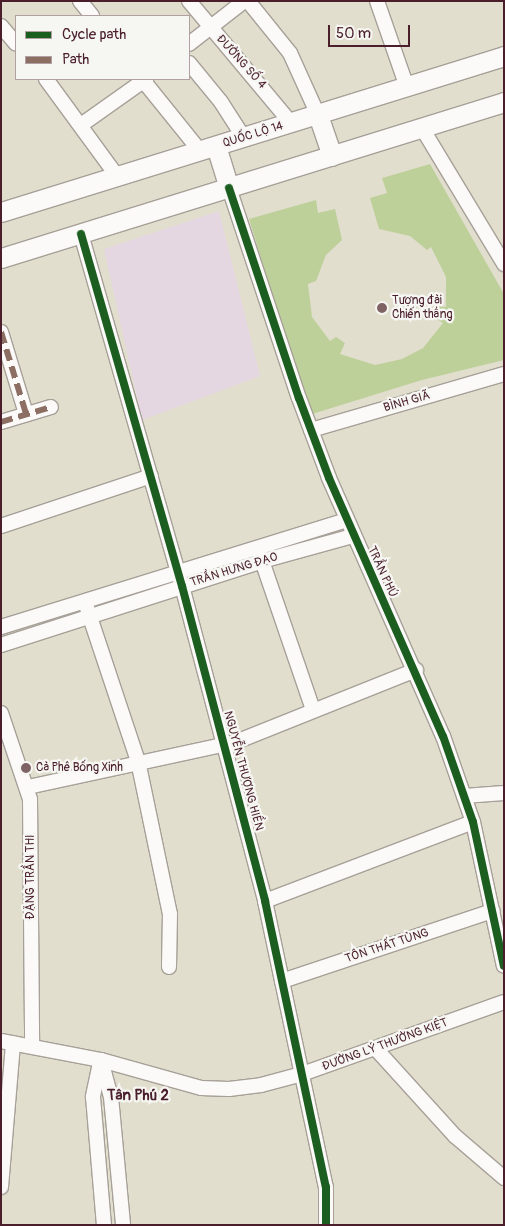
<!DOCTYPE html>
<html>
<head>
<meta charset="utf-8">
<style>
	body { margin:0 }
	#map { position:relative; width:505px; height:1226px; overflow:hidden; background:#e2dece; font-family:Pangolin,sans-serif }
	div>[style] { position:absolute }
	.built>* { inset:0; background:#e4d7e1 }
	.green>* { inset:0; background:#bed09a }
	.roads { filter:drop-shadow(1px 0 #a7a098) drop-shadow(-1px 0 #a7a098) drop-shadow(0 1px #a7a098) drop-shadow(0 -1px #a7a098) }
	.minor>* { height:14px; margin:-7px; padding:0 7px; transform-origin:7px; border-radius:7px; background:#fbfaf8 }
	.highway>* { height:19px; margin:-9.5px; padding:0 9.5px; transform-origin:9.5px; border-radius:9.5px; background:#fbfaf8 }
	.quiet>* { height:6px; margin-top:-3px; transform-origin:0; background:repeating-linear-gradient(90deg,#8d6e63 0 12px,transparent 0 18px) }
	.cycleway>* { height:8px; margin:-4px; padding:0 4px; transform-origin:4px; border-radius:4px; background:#1b5e20 }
	.dots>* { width:14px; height:14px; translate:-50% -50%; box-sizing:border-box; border:2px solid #f6f6f2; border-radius:50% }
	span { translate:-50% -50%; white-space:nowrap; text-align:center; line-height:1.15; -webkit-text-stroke:4.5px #f6f6f2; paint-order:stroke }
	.street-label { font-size:12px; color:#4a1f2b }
	.poi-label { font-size:12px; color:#4a1f2b }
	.left { translate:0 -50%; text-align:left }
	.quarter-label { font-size:15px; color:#4a1f2b; font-weight:700 }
	.frame { position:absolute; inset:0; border:2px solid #4a1f2b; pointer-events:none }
	.legend { position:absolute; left:15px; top:15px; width:175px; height:65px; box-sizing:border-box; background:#f6f6f2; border:1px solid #b1a0a2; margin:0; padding:6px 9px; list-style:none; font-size:15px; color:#4a1f2b }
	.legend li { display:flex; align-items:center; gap:10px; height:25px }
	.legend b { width:25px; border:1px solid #b1a0a2 }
	.scale { position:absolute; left:328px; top:25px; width:82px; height:22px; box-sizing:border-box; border:2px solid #4a1f2b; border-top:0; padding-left:6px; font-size:15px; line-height:18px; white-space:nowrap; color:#4a1f2b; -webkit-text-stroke:4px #f6f6f2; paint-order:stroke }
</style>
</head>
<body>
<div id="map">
	<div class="built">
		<i style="clip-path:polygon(219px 211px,260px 376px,142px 420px,104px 249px)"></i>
	</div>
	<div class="green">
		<i style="clip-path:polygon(430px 164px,504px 294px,504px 360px,422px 380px,309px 415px,249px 219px,316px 200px,318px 213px,335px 209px,342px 240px,326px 255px,316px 281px,308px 284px,312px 317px,330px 341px,336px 337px,345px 343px,340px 354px,375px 365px,402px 359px,423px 348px,443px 323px,432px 316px,436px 306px,446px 307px,446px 277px,431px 247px,427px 250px,410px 236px,379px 229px,370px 198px,387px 193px,382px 178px)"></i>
	</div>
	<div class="roads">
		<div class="minor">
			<i style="left:80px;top:1px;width:19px;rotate:51deg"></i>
			<i style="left:189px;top:1px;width:159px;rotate:50.1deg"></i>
			<i style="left:248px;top:1px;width:67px;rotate:51.1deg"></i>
			<i style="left:290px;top:53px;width:68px;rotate:65.7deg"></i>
			<i style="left:377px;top:1px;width:91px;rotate:70.8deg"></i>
			<i style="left:1px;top:26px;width:23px;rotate:50deg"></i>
			<i style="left:189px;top:44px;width:70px;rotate:-38deg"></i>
			<i style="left:189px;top:63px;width:50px;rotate:50.6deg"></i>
			<i style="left:221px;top:102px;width:43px;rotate:57.4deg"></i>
			<i style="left:46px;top:79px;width:120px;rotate:53.8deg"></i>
			<i style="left:142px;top:79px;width:92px;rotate:51.1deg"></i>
			<i style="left:81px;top:125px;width:80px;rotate:-35.3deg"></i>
			<i style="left:422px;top:128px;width:159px;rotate:58.9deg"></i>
			<i style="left:229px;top:188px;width:221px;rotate:71.6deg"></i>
			<i style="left:299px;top:398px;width:85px;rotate:69.4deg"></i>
			<i style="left:329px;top:478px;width:282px;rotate:66.2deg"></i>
			<i style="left:443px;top:736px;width:91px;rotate:70.8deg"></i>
			<i style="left:473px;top:822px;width:147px;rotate:77.9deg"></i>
			<i style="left:81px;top:234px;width:366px;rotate:74deg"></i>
			<i style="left:182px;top:586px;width:326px;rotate:75.2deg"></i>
			<i style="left:265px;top:901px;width:292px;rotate:78deg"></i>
			<i style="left:326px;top:1187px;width:38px;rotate:90deg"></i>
			<i style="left:1px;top:332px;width:86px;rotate:73deg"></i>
			<i style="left:1px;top:422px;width:52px;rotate:-16.7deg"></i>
			<i style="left:311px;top:430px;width:201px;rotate:-16.2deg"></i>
			<i style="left:1px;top:526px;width:158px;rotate:-18.4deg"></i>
			<i style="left:259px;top:552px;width:167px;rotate:71.1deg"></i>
			<i style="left:85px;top:602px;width:168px;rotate:71.6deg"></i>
			<i style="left:138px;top:761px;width:156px;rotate:78.2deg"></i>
			<i style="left:170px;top:914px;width:53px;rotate:91.1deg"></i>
			<i style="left:1px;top:627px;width:362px;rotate:-17.2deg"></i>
			<i style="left:1px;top:645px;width:274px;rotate:-17.8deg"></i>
			<i style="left:262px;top:561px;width:94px;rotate:-15.4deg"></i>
			<i style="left:1px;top:713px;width:91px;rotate:71.4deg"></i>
			<i style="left:30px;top:799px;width:247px;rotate:89.5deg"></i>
			<i style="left:28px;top:787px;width:213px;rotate:-12.2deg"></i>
			<i style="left:236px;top:742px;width:194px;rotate:-21.8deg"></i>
			<i style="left:464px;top:796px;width:40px;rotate:-4.3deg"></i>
			<i style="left:265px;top:901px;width:222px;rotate:-20.8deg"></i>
			<i style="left:282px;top:981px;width:222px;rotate:-18.4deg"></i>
			<i style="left:1px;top:1041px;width:102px;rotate:10.8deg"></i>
			<i style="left:101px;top:1060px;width:104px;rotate:15.6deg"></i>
			<i style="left:201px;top:1088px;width:28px;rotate:2deg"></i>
			<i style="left:229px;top:1089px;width:32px;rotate:-7deg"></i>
			<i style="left:261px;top:1085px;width:42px;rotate:-15deg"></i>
			<i style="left:302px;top:1074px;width:214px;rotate:-19.6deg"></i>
			<i style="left:376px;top:1049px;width:118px;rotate:47.8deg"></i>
			<i style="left:455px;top:1136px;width:65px;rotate:40.6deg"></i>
			<i style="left:101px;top:1060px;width:38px;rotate:75deg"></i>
			<i style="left:111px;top:1097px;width:129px;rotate:84.6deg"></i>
			<i style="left:100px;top:1063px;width:35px;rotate:102deg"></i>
			<i style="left:93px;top:1097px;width:128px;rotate:85.1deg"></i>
			<i style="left:1px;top:1187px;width:144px;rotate:-85.2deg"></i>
		</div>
		<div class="highway">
			<i style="left:318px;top:115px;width:43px;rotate:71.1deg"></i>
			<i style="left:216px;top:146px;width:44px;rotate:72.8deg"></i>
			<i style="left:1px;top:212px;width:527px;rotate:-17.23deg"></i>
			<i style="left:1px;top:258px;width:527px;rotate:-17.23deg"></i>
		</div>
	</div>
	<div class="quiet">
		<i style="left:1px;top:332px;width:86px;rotate:73deg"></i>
		<i style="left:1px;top:422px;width:52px;rotate:-16.7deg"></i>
	</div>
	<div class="cycleway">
		<i style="left:229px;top:188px;width:221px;rotate:71.6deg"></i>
		<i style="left:299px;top:398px;width:85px;rotate:69.4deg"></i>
		<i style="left:329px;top:478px;width:282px;rotate:66.2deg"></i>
		<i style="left:443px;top:736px;width:91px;rotate:70.8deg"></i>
		<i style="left:473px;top:822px;width:147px;rotate:77.9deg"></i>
		<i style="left:81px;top:234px;width:366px;rotate:74deg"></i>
		<i style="left:182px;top:586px;width:326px;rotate:75.2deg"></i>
		<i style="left:265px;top:901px;width:292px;rotate:78deg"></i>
		<i style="left:326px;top:1187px;width:38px;rotate:90deg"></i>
	</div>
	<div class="dots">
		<i style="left:382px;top:308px;background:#7f6264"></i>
		<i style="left:26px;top:768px;background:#7f6264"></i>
	</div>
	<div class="street-label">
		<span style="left:241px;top:62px;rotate:48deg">ĐƯỜNG SỐ 4</span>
		<span style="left:253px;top:135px;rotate:-17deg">QUỐC LỘ 14</span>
		<span style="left:407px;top:402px;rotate:-16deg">BÌNH GIÃ</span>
		<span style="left:234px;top:570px;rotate:-17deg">TRẦN HƯNG ĐẠO</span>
		<span style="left:382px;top:572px;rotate:65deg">TRẦN PHÚ</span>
		<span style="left:243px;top:771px;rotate:75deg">NGUYỄN THƯỢNG HIỀN</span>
		<span style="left:31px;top:877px;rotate:-90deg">ĐẶNG TRẦN THI</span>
		<span style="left:387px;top:946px;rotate:-18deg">TÔN THẤT TÙNG</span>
		<span style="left:385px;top:1045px;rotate:-20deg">ĐƯỜNG LÝ THƯỜNG KIỆT</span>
	</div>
	<div class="poi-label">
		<span class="left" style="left:392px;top:308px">Tượng đài<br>Chiến thắng</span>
		<span class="left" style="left:36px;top:768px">Cà Phê Bống Xinh</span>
	</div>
	<div class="quarter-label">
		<span style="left:138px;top:1096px">Tân Phú 2</span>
	</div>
	<div class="frame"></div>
	<ul class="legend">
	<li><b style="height:6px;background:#1b5e20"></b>Cycle path</li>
	<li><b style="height:6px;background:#8d6e63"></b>Path</li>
	</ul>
	<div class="scale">50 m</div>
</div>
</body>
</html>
